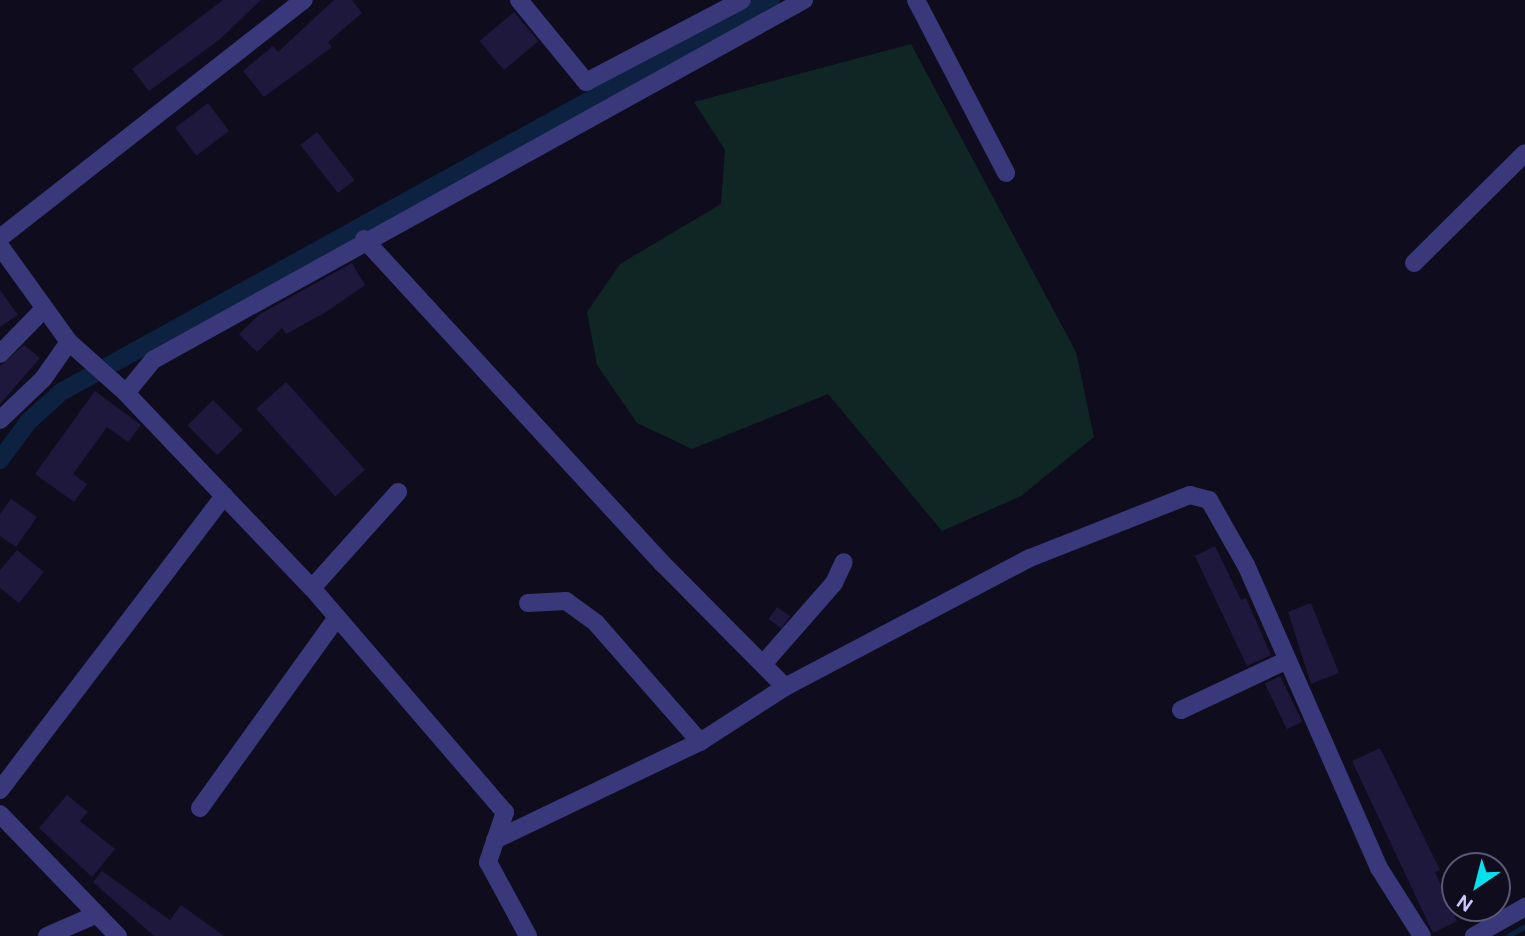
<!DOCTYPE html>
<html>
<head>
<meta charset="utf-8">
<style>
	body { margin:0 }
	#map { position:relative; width:1525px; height:936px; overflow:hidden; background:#0e0c1d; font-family:"DM Sans",sans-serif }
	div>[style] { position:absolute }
	.green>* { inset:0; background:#0f2624 }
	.stream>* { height:5px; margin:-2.5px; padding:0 2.5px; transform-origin:2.5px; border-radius:2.5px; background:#0c2240 }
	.canal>* { height:18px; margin:-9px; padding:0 9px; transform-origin:9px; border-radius:9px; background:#0c2240 }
	.building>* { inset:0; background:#1e183d; transform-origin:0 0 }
	.minor>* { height:18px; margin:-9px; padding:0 9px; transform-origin:9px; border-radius:9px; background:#38387b }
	span { translate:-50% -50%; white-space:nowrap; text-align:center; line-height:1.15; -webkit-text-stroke:7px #0e0c1d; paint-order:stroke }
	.north { position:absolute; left:1441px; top:852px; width:70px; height:70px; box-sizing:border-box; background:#0e0c1d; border:2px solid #5a5777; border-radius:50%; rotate:215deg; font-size:19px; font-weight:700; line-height:28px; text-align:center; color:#ccc8fe }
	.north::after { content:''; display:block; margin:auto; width:24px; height:32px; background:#05e0ed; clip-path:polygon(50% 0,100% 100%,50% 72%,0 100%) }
</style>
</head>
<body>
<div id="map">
	<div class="green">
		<i style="clip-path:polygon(911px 44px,1076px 352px,1094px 437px,1021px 496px,942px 531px,828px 394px,692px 449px,637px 423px,597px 365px,587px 312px,620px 264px,721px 204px,725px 150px,694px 102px)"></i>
	</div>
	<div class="stream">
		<i style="left:1508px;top:936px;width:20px;rotate:-30deg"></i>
	</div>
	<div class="canal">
		<i style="left:0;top:460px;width:49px;rotate:-53.4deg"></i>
		<i style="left:29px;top:421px;width:43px;rotate:-42.2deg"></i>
		<i style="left:61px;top:392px;width:811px;rotate:-28.9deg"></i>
	</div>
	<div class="building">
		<i style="clip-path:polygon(223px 0,261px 0,219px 40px,149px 91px,132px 69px)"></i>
		<i style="clip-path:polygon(334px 0,352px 0,362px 13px,328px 42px,332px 47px,264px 97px,243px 71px,273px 46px,278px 52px)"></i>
		<i style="left:514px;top:12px;width:38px;height:45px;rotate:50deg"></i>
		<i style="left:208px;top:103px;width:35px;height:41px;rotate:53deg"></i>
		<i style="left:317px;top:132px;width:61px;height:21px;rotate:52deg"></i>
		<i style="clip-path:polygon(352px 263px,365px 285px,326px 312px,286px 334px,282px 328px,257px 352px,239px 334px,260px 314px)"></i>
		<i style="clip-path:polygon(0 290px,18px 315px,0 327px)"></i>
		<i style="clip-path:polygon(24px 345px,40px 358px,0 404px,0 366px)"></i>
		<i style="left:286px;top:382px;width:118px;height:40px;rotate:48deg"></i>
		<i style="clip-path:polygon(95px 391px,141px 425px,128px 442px,107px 427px,73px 474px,87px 484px,74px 502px,35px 474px)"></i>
		<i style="left:213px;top:400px;width:42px;height:36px;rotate:45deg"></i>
		<i style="clip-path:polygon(11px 499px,37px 517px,16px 547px,0 536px,0 514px)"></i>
		<i style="clip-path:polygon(1215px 546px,1241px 600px,1246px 598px,1271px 655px,1247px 666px,1195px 556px)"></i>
		<i style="clip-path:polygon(17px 550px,44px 572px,19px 603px,0 588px,0 570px)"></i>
		<i style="clip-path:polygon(1311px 603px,1339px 673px,1311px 684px,1288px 612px)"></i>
		<i style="left:777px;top:607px;width:16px;height:15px;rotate:35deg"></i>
		<i style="left:1280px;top:676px;width:51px;height:17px;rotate:64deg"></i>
		<i style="clip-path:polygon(1380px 748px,1440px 870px,1435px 872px,1457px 921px,1433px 933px,1352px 761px)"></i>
		<i style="clip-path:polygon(67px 795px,88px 812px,80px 821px,115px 849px,92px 877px,39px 828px)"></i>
		<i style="clip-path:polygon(102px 871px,170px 920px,181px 905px,224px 936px,154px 936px,93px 882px)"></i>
	</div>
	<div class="minor">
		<i style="left:519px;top:0;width:106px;rotate:50.7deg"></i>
		<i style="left:586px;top:82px;width:176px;rotate:-27.7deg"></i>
		<i style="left:916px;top:0;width:195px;rotate:62.5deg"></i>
		<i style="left:0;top:238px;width:386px;rotate:-38.1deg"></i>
		<i style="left:364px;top:239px;width:440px;rotate:47.4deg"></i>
		<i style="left:662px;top:563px;width:175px;rotate:45.2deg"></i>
		<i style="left:785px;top:687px;width:277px;rotate:-27.8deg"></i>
		<i style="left:1030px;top:558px;width:172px;rotate:-21.5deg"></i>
		<i style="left:1190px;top:495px;width:20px;rotate:15deg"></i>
		<i style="left:1209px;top:500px;width:75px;rotate:60.4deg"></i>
		<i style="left:1246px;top:565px;width:331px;rotate:66.3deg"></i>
		<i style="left:1379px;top:868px;width:80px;rotate:57.7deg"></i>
		<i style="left:0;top:246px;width:118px;rotate:54.3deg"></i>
		<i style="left:69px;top:342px;width:76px;rotate:41.8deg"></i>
		<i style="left:126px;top:393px;width:269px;rotate:46.4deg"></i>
		<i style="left:312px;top:588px;width:296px;rotate:49.3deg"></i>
		<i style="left:505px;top:812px;width:53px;rotate:108.8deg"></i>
		<i style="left:488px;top:862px;width:84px;rotate:61.6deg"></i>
		<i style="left:1414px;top:263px;width:156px;rotate:-44.7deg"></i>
		<i style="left:0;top:354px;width:62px;rotate:-45.7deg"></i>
		<i style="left:126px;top:393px;width:43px;rotate:-50.7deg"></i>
		<i style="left:153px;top:360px;width:744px;rotate:-28.94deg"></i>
		<i style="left:0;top:420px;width:59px;rotate:-43.6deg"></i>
		<i style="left:43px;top:379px;width:45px;rotate:-54.9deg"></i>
		<i style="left:312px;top:588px;width:129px;rotate:-48.1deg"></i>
		<i style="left:528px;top:603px;width:38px;rotate:-3deg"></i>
		<i style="left:566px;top:601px;width:37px;rotate:36deg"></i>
		<i style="left:596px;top:623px;width:158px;rotate:48.8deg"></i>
		<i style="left:764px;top:663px;width:106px;rotate:-48.8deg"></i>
		<i style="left:834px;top:583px;width:23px;rotate:-65deg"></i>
		<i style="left:1181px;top:710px;width:115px;rotate:-25.2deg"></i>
		<i style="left:0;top:790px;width:370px;rotate:-52.7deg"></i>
		<i style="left:200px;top:808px;width:235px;rotate:-54.3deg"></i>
		<i style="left:0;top:814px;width:170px;rotate:46deg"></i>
		<i style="left:495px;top:840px;width:227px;rotate:-25.6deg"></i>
		<i style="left:700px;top:742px;width:101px;rotate:-32.9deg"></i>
		<i style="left:47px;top:936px;width:52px;rotate:-23.6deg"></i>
		<i style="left:1474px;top:936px;width:59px;rotate:-29.6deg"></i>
	</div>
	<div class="north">N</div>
</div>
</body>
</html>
